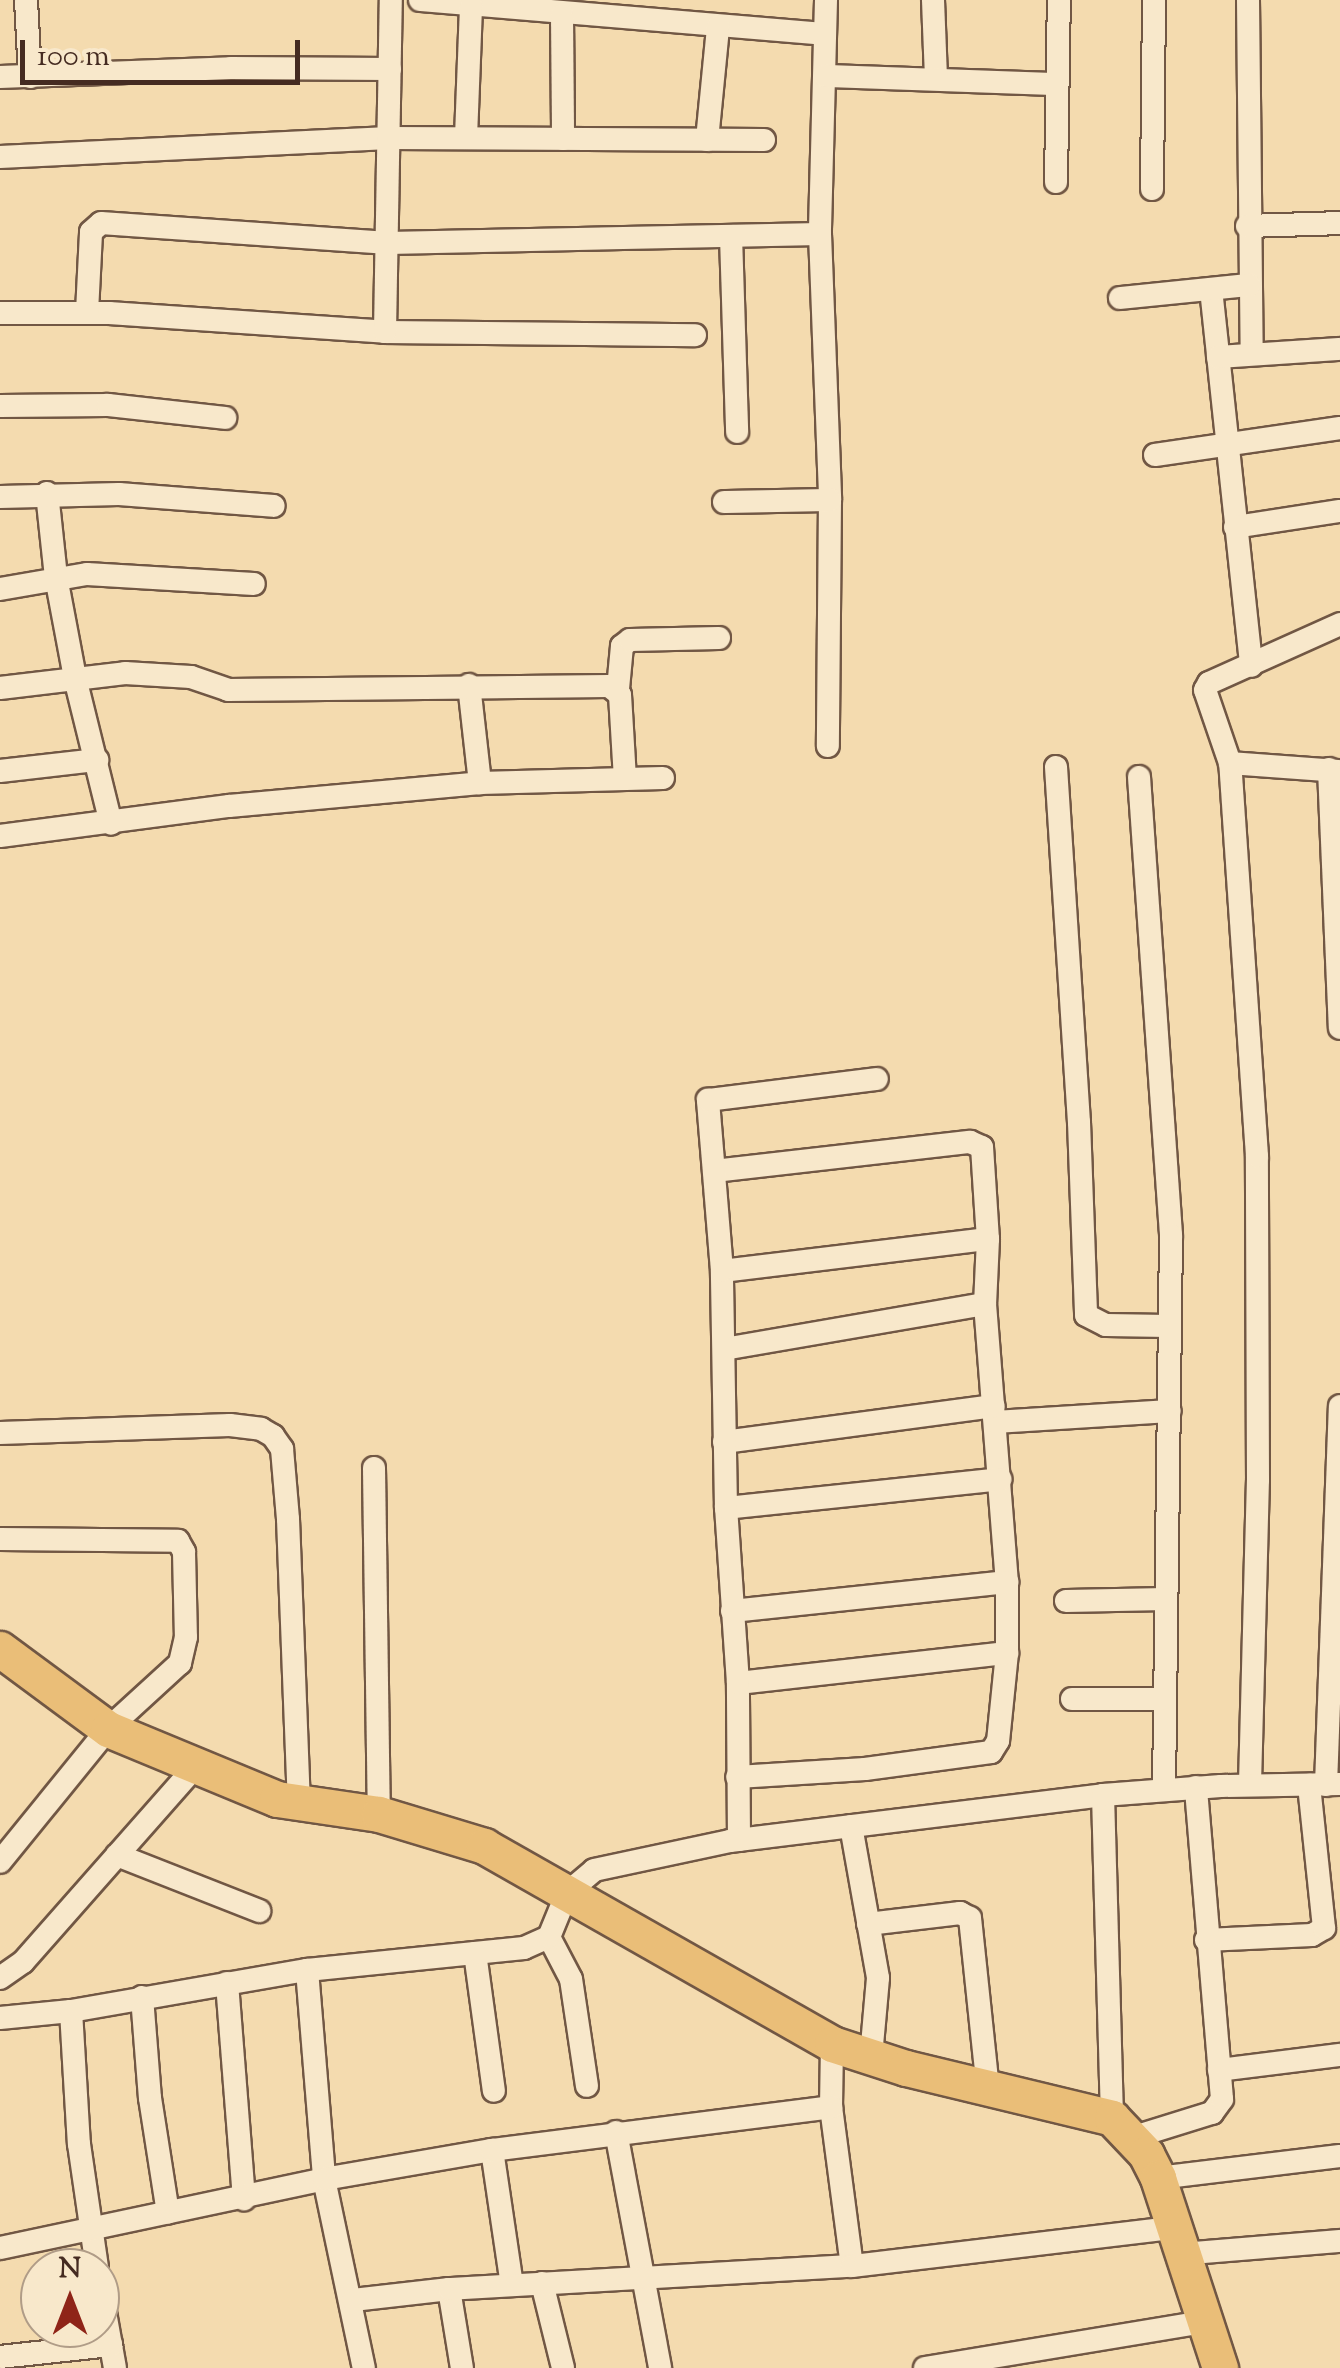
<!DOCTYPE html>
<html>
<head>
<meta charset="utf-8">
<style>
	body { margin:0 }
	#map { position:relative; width:1340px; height:2368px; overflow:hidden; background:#f4dbaf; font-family:"Sorts Mill Goudy",serif }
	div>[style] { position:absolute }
	.roads { filter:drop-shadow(2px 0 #715744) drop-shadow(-2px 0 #715744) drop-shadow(0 2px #715744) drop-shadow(0 -2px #715744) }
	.street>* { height:22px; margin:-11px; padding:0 11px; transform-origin:11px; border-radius:11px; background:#f8e8cb }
	.primary>* { height:35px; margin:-17.5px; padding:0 17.5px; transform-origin:17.5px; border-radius:17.5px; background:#eabe78 }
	span { translate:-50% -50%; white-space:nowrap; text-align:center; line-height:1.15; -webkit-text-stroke:10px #f8e8cb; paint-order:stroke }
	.north { position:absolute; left:20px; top:2248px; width:100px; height:100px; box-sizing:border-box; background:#f8e8cb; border:2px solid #b09c87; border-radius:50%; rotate:0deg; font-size:28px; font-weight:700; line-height:40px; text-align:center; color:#452b21 }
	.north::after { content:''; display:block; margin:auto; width:35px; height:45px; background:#8f2418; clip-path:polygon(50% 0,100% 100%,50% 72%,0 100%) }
	.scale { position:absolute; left:20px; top:40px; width:280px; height:45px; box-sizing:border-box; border:5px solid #452b21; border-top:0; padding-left:12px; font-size:30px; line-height:35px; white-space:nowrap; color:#452b21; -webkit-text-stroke:8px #f8e8cb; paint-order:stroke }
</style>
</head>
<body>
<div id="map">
	<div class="roads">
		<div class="street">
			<i style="left:26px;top:0;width:77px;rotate:87deg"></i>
			<i style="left:420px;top:0;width:406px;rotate:4.8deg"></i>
			<i style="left:826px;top:0;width:234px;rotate:91.5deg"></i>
			<i style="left:820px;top:234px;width:266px;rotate:87.8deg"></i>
			<i style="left:830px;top:500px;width:246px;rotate:90.5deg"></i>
			<i style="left:933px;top:0;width:78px;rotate:87.8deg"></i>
			<i style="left:1248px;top:0;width:354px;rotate:89.4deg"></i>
			<i style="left:562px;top:15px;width:124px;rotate:89.5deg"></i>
			<i style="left:825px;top:76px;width:231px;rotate:2deg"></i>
			<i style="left:0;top:77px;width:231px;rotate:-2.2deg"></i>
			<i style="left:231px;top:68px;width:159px;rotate:0.4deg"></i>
			<i style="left:466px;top:137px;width:131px;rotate:-87.8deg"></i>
			<i style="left:707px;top:140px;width:114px;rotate:-84.4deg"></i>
			<i style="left:0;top:157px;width:389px;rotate:-2.8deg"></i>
			<i style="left:389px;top:138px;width:375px;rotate:0.3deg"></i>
			<i style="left:1056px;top:182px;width:182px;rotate:-89.1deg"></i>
			<i style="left:1152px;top:189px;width:189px;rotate:-89.4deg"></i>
			<i style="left:1247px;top:226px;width:93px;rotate:-1.8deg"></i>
			<i style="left:731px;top:236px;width:196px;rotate:88.2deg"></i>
			<i style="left:1211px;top:289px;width:379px;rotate:83.9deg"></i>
			<i style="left:1120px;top:298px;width:130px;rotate:-5.8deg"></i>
			<i style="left:87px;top:312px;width:80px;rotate:-87.1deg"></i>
			<i style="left:91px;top:232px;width:13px;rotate:-42deg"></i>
			<i style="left:101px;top:223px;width:288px;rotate:4deg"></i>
			<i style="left:388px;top:243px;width:432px;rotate:-1.2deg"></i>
			<i style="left:0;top:313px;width:109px"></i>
			<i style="left:109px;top:313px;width:277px;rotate:3.9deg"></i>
			<i style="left:385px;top:332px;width:310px;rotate:0.6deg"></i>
			<i style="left:385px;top:332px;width:332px;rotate:-89deg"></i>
			<i style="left:1218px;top:357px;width:122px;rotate:-3.8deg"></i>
			<i style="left:0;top:406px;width:108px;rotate:-0.5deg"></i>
			<i style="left:108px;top:405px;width:118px;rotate:6.3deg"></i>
			<i style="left:1155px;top:455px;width:187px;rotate:-8.3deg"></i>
			<i style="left:47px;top:493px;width:84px;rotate:83.9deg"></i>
			<i style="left:56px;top:577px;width:103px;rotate:79.3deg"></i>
			<i style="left:75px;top:678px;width:150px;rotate:76.1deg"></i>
			<i style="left:0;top:497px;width:119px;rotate:-1.4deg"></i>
			<i style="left:119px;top:494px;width:155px;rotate:4.4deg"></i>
			<i style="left:724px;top:502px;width:106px;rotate:-1.1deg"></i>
			<i style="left:1235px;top:527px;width:106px;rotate:-8.7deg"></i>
			<i style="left:0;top:589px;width:88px;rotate:-9.8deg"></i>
			<i style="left:87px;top:574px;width:167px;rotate:3.4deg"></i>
			<i style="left:469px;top:685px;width:99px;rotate:83.6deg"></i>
			<i style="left:0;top:688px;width:126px;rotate:-6.8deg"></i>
			<i style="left:125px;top:673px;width:66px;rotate:3.5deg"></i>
			<i style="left:191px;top:677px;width:39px;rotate:19deg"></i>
			<i style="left:228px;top:690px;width:381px;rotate:-0.6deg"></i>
			<i style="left:609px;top:686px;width:14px;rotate:39deg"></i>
			<i style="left:620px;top:695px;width:83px;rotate:86.6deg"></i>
			<i style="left:618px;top:689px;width:43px;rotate:-84.7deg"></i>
			<i style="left:622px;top:646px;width:10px;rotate:-37deg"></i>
			<i style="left:630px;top:640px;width:89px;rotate:-1.3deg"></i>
			<i style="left:1230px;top:763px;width:110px;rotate:4.2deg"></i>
			<i style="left:1056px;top:767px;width:356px;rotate:86.3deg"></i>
			<i style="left:1079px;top:1122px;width:193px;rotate:87.9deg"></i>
			<i style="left:1086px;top:1315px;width:22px;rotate:27deg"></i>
			<i style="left:1106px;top:1325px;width:62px;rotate:0.9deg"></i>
			<i style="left:1329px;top:769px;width:259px;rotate:87.6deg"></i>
			<i style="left:0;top:771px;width:98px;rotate:-6.5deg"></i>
			<i style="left:1139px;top:777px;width:459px;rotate:86deg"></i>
			<i style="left:1171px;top:1235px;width:555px;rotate:90.72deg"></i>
			<i style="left:0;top:836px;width:231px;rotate:-7.5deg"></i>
			<i style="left:229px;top:806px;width:252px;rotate:-5.2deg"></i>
			<i style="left:480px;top:783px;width:183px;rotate:-1.6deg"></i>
			<i style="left:714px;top:1171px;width:258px;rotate:-6.5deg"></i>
			<i style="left:970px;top:1142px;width:13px;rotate:23deg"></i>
			<i style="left:982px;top:1147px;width:92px;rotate:86.3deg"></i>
			<i style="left:988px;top:1239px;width:65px;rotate:92.6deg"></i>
			<i style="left:985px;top:1304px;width:279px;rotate:85.5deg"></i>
			<i style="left:1007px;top:1582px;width:71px;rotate:90deg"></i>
			<i style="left:1007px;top:1653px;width:88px;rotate:95.8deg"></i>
			<i style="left:998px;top:1741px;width:13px;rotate:122deg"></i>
			<i style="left:991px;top:1752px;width:127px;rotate:172.3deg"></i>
			<i style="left:865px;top:1769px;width:128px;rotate:176.4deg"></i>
			<i style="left:722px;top:1271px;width:268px;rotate:-6.9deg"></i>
			<i style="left:724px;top:1349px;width:265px;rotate:-9.8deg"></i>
			<i style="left:995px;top:1422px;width:175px;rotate:-3.6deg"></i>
			<i style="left:0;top:1433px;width:230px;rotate:-2deg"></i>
			<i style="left:230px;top:1425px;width:31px;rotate:7deg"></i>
			<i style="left:261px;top:1429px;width:14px;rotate:30deg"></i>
			<i style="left:273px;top:1436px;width:16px;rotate:55deg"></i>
			<i style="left:282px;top:1449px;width:70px;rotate:85.1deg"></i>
			<i style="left:288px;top:1519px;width:284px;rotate:87.8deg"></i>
			<i style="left:724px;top:1442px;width:272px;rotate:-7.6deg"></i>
			<i style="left:374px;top:1468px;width:346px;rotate:89.2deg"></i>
			<i style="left:726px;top:1508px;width:276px;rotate:-6deg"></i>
			<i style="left:0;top:1539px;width:178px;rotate:0.6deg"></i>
			<i style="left:178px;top:1541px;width:13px;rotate:61deg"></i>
			<i style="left:184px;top:1552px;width:85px;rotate:88.7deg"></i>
			<i style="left:186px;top:1637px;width:27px;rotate:103deg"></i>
			<i style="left:180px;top:1663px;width:98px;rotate:137.5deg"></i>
			<i style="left:108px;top:1729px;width:171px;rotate:129.1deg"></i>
			<i style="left:1066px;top:1601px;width:100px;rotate:-1.1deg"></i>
			<i style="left:732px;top:1611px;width:277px;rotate:-6deg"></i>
			<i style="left:738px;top:1683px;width:271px;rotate:-6.4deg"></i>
			<i style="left:1072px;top:1699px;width:90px"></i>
			<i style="left:1250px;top:1784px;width:304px;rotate:-88.5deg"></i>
			<i style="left:1258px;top:1480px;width:324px;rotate:-90.2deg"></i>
			<i style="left:1257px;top:1156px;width:394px;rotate:-93.9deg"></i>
			<i style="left:1230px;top:763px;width:77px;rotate:-108.9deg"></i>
			<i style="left:1205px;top:690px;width:8px;rotate:-60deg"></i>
			<i style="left:1209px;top:683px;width:144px;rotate:-24.2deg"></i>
			<i style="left:1326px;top:1785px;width:379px;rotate:-87.9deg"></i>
			<i style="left:1103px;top:1795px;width:323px;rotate:88.4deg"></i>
			<i style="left:851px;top:1826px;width:154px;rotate:79.9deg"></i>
			<i style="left:878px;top:1978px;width:78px;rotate:95.1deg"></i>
			<i style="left:739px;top:1840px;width:157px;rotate:-90.4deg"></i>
			<i style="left:738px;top:1683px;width:175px;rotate:-93.9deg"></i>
			<i style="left:726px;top:1508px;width:237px;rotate:-91deg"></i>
			<i style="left:722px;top:1271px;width:172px;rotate:-94.7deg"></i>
			<i style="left:708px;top:1100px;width:170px;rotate:-7.1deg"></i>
			<i style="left:117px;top:1855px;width:153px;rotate:21.5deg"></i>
			<i style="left:868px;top:1924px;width:93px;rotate:-6.8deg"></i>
			<i style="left:960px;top:1913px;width:11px;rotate:27deg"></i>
			<i style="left:970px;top:1918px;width:172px;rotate:84deg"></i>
			<i style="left:549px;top:1937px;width:47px;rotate:62.4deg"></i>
			<i style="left:571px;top:1979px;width:108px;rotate:81.5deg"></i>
			<i style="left:1206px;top:1940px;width:106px;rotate:-2.7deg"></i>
			<i style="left:1312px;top:1935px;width:14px;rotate:-30deg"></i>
			<i style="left:1324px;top:1928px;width:144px;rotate:-96deg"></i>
			<i style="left:475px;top:1953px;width:139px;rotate:82.2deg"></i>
			<i style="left:307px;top:1970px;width:210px;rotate:85.3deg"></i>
			<i style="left:324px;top:2179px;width:193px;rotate:78.1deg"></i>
			<i style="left:0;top:1978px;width:28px;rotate:-35deg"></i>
			<i style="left:23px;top:1962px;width:261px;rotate:-48.6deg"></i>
			<i style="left:227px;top:1983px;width:217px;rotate:85.5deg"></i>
			<i style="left:142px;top:1997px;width:101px;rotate:85.5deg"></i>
			<i style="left:150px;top:2098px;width:116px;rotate:81.1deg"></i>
			<i style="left:71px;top:2011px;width:133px;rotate:86.6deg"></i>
			<i style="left:79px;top:2144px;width:125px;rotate:81.7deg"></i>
			<i style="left:0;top:2018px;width:71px;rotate:-5.6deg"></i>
			<i style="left:71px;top:2011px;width:240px;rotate:-9.9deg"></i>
			<i style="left:307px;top:1970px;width:218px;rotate:-5.8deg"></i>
			<i style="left:524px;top:1948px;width:27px;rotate:-24deg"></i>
			<i style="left:549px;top:1937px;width:48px;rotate:-67.8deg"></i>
			<i style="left:567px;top:1893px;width:35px;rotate:-40deg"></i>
			<i style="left:594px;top:1870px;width:139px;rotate:-12deg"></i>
			<i style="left:730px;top:1841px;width:376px;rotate:-7deg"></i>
			<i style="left:1103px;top:1795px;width:118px;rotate:-4.4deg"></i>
			<i style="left:1221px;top:1786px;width:119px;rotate:-1deg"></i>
			<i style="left:832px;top:2044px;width:63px;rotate:90.9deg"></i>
			<i style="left:831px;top:2107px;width:160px;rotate:82.5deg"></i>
			<i style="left:1219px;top:2070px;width:122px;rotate:-7.1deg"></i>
			<i style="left:616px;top:2132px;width:240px;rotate:79.4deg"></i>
			<i style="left:1131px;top:2138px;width:85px;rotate:-17.2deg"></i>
			<i style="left:1212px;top:2113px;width:17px;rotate:-54deg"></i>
			<i style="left:1222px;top:2099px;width:313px;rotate:-94.8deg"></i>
			<i style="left:492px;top:2150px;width:136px;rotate:81.6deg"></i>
			<i style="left:1158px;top:2178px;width:183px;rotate:-6.9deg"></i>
			<i style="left:0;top:2248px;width:331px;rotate:-12deg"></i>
			<i style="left:324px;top:2179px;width:170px;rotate:-9.8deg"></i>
			<i style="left:492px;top:2150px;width:342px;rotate:-7.2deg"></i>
			<i style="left:1181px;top:2254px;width:160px;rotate:-4.7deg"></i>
			<i style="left:542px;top:2283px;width:88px;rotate:76.1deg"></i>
			<i style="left:100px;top:2284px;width:85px;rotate:79.9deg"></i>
			<i style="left:449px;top:2289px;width:80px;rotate:80.7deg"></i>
			<i style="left:353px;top:2300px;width:97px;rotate:-6.5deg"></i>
			<i style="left:449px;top:2289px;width:404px;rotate:-3.3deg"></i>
			<i style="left:852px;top:2266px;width:323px;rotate:-6.8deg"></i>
			<i style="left:0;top:2357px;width:112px;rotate:-6.2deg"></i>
			<i style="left:925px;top:2368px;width:281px;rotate:-9.4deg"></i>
		</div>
		<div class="primary">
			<i style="left:0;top:1649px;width:134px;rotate:36.5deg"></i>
			<i style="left:108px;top:1729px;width:183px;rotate:22.5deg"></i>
			<i style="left:277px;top:1799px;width:103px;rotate:8.4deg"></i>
			<i style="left:379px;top:1814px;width:110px;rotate:16.9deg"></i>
			<i style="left:484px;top:1846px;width:400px;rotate:29.6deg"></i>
			<i style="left:832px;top:2044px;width:78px;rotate:18deg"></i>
			<i style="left:906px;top:2068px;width:212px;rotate:13.6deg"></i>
			<i style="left:1112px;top:2118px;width:50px;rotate:46.6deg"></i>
			<i style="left:1146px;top:2154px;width:27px;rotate:63deg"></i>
			<i style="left:1158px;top:2178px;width:200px;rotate:71.9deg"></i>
		</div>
	</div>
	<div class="north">N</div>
	<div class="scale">100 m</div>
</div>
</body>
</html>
